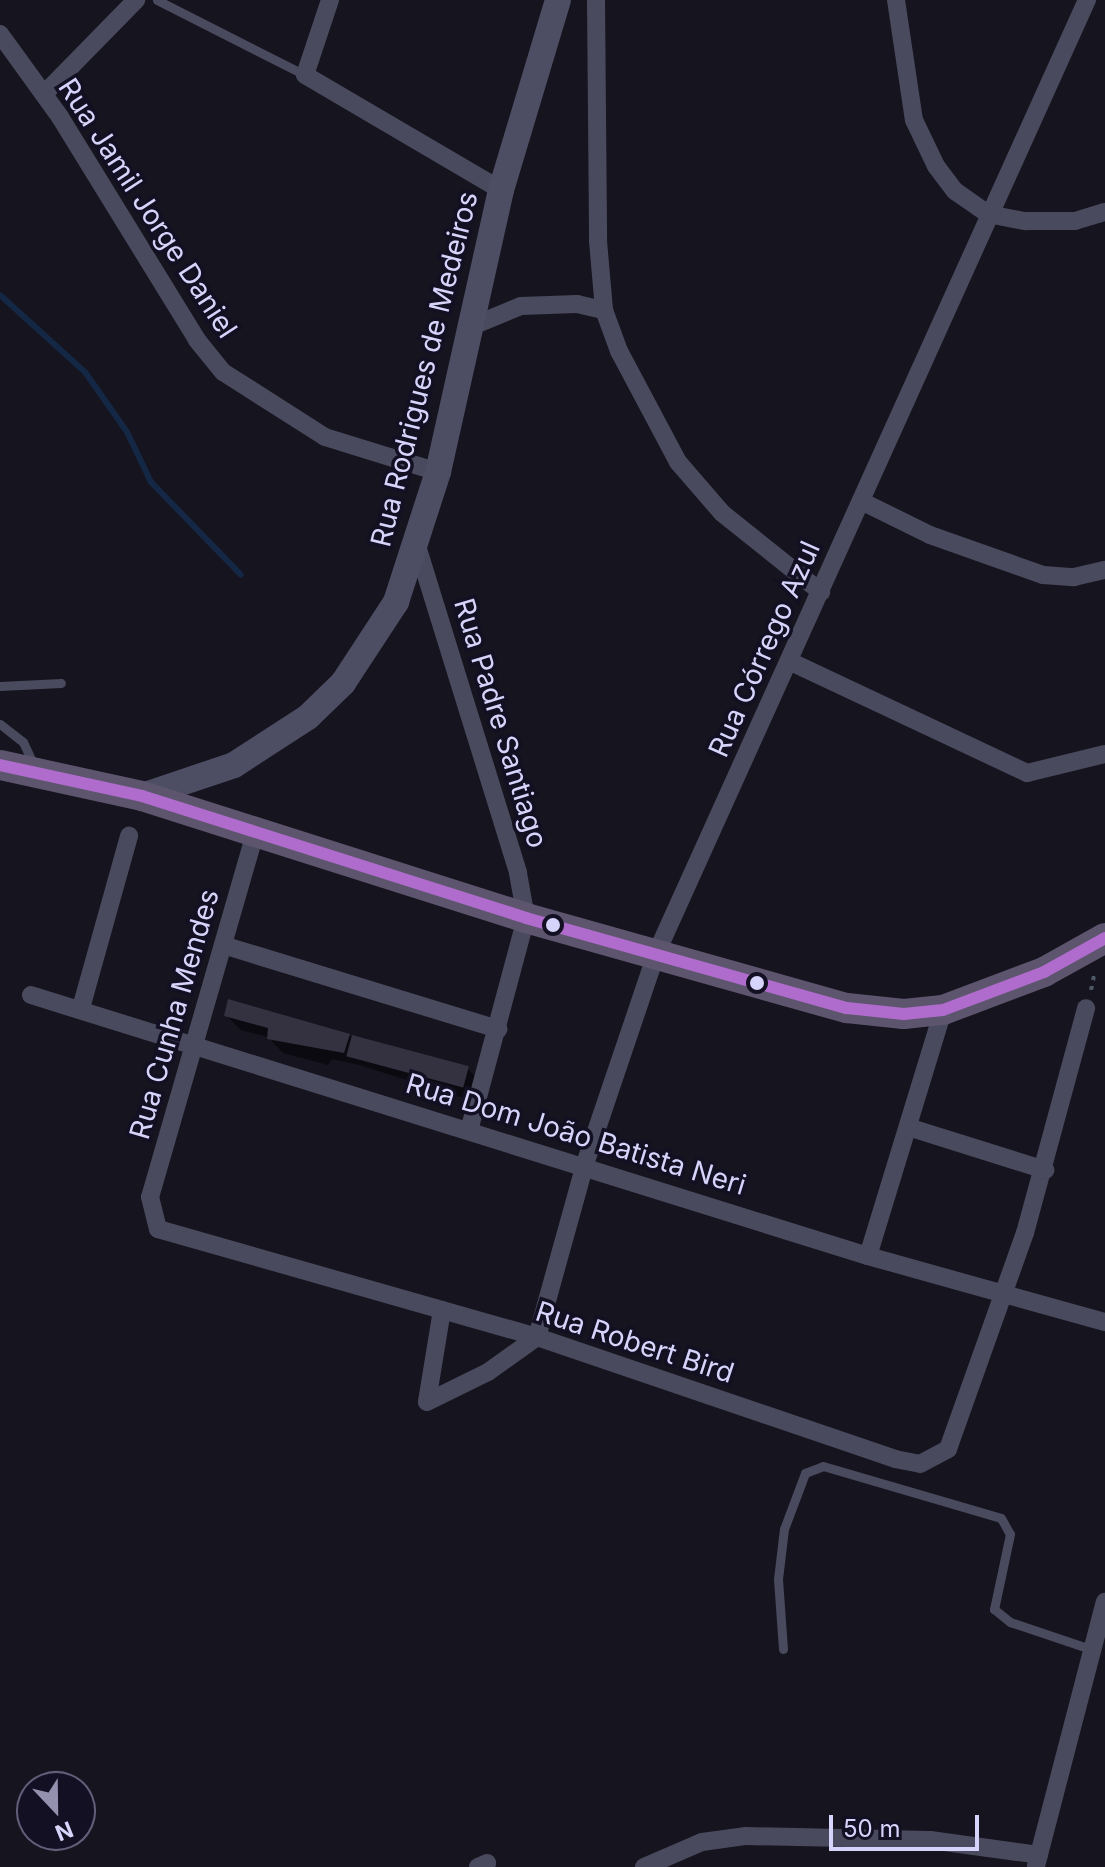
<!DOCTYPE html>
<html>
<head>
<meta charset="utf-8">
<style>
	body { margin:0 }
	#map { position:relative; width:1105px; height:1867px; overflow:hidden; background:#16141e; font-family:Inter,sans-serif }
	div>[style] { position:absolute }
	.shadow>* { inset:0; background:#0007 }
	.stream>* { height:6px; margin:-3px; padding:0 3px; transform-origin:3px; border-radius:3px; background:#142744 }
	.building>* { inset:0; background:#343240; transform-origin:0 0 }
	.path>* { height:4px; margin-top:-2px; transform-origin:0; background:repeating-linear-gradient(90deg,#4c5a65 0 4px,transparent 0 10px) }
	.lane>* { height:9px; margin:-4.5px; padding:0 4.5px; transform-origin:4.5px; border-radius:4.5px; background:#4a4a5e }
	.street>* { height:18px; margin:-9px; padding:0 9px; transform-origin:9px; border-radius:9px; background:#4a4a5e }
	.secondary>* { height:26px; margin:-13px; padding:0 13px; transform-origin:13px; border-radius:13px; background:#4d4d64 }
	.primary>* { height:30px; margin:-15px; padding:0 15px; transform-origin:15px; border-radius:15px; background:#5d556e }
	.bus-1>* { height:12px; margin:-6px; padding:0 6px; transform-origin:6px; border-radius:6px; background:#b06ccc }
	.dots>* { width:22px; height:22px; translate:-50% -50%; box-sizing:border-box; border:4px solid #121022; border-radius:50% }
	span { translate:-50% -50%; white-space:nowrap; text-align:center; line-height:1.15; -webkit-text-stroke:7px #121022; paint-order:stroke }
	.street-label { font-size:28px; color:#d7d4fb }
	.north { position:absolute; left:16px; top:1771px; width:80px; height:80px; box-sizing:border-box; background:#121022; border:2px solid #615e79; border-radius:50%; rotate:158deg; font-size:22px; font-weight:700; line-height:32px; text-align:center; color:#d7d4fb }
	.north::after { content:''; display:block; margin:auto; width:28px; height:36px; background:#9391ae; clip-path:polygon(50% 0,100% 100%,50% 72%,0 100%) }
	.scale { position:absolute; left:829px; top:1815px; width:150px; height:36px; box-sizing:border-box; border:4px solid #d7d4fb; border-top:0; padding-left:10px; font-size:24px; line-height:28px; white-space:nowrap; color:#d7d4fb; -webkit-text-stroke:6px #121022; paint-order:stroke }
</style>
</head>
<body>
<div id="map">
	<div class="shadow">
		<i style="clip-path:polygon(226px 1015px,349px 1036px,468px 1069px,482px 1083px,476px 1102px,359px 1065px,332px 1059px,328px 1065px,283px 1053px,268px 1037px,241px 1030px)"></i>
	</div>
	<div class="stream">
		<i style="left:0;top:295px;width:115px;rotate:42.2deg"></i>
		<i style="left:85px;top:372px;width:73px;rotate:55deg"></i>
		<i style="left:127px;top:432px;width:55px;rotate:64.4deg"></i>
		<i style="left:151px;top:482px;width:129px;rotate:45.9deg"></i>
	</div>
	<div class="building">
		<i style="clip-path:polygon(228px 999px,350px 1034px,344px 1053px,267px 1039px,268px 1028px,224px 1016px)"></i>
		<i style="left:352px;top:1035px;width:121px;height:22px;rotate:15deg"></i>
	</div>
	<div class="path">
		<i style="left:1091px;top:990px;width:19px;rotate:-78deg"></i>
	</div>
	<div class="lane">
		<i style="left:157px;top:0;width:166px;rotate:26.9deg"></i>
		<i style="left:0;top:686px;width:61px;rotate:-2.8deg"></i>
		<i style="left:0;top:724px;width:29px;rotate:38deg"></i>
		<i style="left:23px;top:742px;width:26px;rotate:65deg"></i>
		<i style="left:783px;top:1649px;width:70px;rotate:-94.1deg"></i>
		<i style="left:778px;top:1579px;width:50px;rotate:-83.2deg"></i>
		<i style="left:784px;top:1529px;width:60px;rotate:-69.4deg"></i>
		<i style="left:805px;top:1473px;width:19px;rotate:-21deg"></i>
		<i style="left:823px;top:1466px;width:185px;rotate:16.3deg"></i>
		<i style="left:1001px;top:1518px;width:18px;rotate:61deg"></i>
		<i style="left:1010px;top:1534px;width:77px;rotate:102deg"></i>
		<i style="left:994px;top:1609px;width:21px;rotate:39deg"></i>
		<i style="left:1010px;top:1622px;width:88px;rotate:18.6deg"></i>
	</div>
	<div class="street">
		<i style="left:330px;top:0;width:79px;rotate:108.4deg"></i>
		<i style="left:305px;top:75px;width:227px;rotate:30.4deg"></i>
		<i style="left:596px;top:0;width:241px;rotate:89.5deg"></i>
		<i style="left:598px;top:241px;width:69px;rotate:85deg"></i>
		<i style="left:604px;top:310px;width:44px;rotate:69.9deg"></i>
		<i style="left:619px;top:351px;width:126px;rotate:62deg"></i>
		<i style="left:678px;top:462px;width:67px;rotate:49.2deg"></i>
		<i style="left:722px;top:513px;width:127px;rotate:38.6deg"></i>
		<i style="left:896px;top:0;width:121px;rotate:81.5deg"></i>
		<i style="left:914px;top:120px;width:51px;rotate:64.4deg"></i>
		<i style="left:936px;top:166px;width:31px;rotate:53deg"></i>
		<i style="left:955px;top:191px;width:40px;rotate:34.9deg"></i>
		<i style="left:988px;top:214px;width:38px;rotate:11deg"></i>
		<i style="left:1025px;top:221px;width:50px"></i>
		<i style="left:1075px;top:221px;width:31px;rotate:-17deg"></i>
		<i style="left:0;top:34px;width:102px;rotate:54.1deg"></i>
		<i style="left:60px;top:117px;width:262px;rotate:58.4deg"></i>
		<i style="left:197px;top:340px;width:41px;rotate:50.9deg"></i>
		<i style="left:223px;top:372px;width:121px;rotate:32.5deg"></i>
		<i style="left:325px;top:437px;width:118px;rotate:17.2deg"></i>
		<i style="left:44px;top:94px;width:132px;rotate:-45.6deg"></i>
		<i style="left:470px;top:327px;width:55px;rotate:-22.4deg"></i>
		<i style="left:521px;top:306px;width:56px;rotate:-2deg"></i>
		<i style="left:577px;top:304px;width:28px;rotate:13deg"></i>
		<i style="left:861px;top:501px;width:77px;rotate:26.2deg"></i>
		<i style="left:930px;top:535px;width:120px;rotate:19.5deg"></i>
		<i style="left:1043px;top:575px;width:31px;rotate:4deg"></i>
		<i style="left:1074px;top:577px;width:32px;rotate:-13deg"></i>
		<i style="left:417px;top:546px;width:342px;rotate:72.8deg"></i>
		<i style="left:518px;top:873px;width:46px;rotate:79.9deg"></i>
		<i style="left:526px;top:918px;width:220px;rotate:105deg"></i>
		<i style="left:789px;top:661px;width:263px;rotate:25.2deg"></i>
		<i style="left:1027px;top:773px;width:80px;rotate:-13.7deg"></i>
		<i style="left:256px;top:830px;width:382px;rotate:106.1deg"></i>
		<i style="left:150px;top:1197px;width:33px;rotate:76deg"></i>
		<i style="left:158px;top:1229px;width:394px;rotate:15.9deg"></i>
		<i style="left:537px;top:1337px;width:378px;rotate:18.8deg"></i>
		<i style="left:895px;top:1459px;width:25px;rotate:11deg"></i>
		<i style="left:920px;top:1464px;width:32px;rotate:-28deg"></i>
		<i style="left:948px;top:1449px;width:229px;rotate:-70.4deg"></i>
		<i style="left:1025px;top:1233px;width:233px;rotate:-74.8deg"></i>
		<i style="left:223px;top:945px;width:288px;rotate:17deg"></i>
		<i style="left:31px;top:995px;width:877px;rotate:17.32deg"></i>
		<i style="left:868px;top:1256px;width:246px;rotate:15.6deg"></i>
		<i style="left:81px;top:1008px;width:179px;rotate:-74.4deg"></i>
		<i style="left:908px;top:1127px;width:144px;rotate:17.4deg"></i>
		<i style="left:868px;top:1256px;width:257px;rotate:-73deg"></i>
		<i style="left:442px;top:1310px;width:93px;rotate:99.3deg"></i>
		<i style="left:427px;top:1402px;width:68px;rotate:-26.2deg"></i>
		<i style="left:488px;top:1372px;width:60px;rotate:-35.5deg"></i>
		<i style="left:537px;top:1337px;width:180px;rotate:-74.5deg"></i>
		<i style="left:585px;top:1164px;width:222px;rotate:-71.3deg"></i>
		<i style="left:656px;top:954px;width:1047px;rotate:-65.69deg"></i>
		<i style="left:1036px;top:1866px;width:273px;rotate:-75.4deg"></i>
		<i style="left:478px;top:1867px;width:10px;rotate:-24deg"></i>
		<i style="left:644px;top:1867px;width:63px;rotate:-23.3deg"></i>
		<i style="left:702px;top:1842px;width:43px;rotate:-7.9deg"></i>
		<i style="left:745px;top:1836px;width:185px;rotate:1.2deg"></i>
		<i style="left:930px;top:1840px;width:110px;rotate:7.8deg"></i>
	</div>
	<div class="secondary">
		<i style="left:142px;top:796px;width:97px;rotate:-18.6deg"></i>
		<i style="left:234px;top:765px;width:88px;rotate:-33deg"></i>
		<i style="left:308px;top:717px;width:49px;rotate:-44.2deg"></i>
		<i style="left:343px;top:683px;width:97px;rotate:-56.8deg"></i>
		<i style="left:396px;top:602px;width:137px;rotate:-72.1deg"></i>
		<i style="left:438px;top:472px;width:289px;rotate:-77.4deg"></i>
		<i style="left:501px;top:190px;width:198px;rotate:-73.3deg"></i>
	</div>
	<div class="primary">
		<i style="left:0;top:765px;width:145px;rotate:12.3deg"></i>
		<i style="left:142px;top:796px;width:403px;rotate:17.6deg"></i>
		<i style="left:526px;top:918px;width:333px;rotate:15.7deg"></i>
		<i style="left:847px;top:1008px;width:57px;rotate:6deg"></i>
		<i style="left:904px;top:1014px;width:39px;rotate:-6deg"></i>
		<i style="left:943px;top:1010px;width:108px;rotate:-20.6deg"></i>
		<i style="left:1044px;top:972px;width:70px;rotate:-29.1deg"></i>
	</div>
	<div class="bus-1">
		<i style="left:0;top:765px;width:145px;rotate:12.3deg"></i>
		<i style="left:142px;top:796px;width:403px;rotate:17.6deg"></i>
		<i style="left:526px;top:918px;width:333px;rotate:15.7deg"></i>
		<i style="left:847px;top:1008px;width:57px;rotate:6deg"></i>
		<i style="left:904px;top:1014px;width:39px;rotate:-6deg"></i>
		<i style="left:943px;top:1010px;width:108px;rotate:-20.6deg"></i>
		<i style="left:1044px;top:972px;width:70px;rotate:-29.1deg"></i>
	</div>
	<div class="dots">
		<i style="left:553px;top:925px;background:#d7d4fb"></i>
		<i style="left:757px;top:983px;background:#d7d4fb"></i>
	</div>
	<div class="street-label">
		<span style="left:148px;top:208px;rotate:57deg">Rua Jamil Jorge Daniel</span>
		<span style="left:424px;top:369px;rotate:-76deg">Rua Rodrigues de Medeiros</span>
		<span style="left:764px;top:649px;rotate:-66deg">Rua Córrego Azul</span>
		<span style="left:501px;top:723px;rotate:73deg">Rua Padre Santiago</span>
		<span style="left:174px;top:1014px;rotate:-74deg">Rua Cunha Mendes</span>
		<span style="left:576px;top:1134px;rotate:17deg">Rua Dom João Batista Neri</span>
		<span style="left:635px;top:1342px;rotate:18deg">Rua Robert Bird</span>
	</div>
	<div class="north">N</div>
	<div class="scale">50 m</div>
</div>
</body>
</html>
